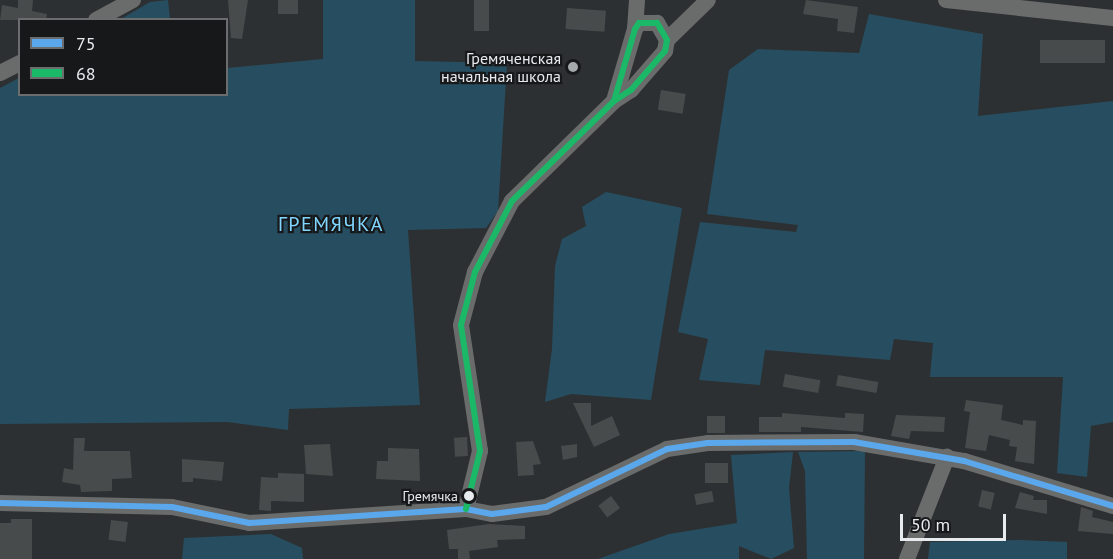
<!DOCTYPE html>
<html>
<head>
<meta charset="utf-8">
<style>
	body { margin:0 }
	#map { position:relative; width:1113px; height:559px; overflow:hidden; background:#2d3032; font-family:"PT Sans",sans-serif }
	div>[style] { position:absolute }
	.green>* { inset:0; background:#274e60 }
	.building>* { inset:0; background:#484b4c; transform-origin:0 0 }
	.minor>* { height:16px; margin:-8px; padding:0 8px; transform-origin:8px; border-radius:8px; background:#6a6c6c }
	.bus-1>* { height:6px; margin:-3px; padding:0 3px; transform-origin:3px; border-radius:3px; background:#5aa8eb }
	.bus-2>* { height:6px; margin:-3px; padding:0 3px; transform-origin:3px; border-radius:3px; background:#1ab867 }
	.dots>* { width:16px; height:16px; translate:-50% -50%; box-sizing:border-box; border:3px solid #16181a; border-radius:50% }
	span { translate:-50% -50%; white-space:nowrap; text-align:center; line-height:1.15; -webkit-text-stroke:4.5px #16181a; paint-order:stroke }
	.bus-label { font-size:14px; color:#e7ebed }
	.right { translate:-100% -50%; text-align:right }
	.poi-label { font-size:16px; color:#e7ebed }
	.quarter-label { font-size:20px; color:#81d7ff; letter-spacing:1.5px }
	.legend { position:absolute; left:18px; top:18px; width:210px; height:78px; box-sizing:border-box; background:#16181a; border:2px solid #6a6c6e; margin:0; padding:8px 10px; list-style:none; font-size:18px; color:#e7ebed }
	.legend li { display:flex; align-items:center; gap:12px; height:30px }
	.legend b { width:30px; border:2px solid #6a6c6e }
	.scale { position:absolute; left:900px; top:514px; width:106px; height:27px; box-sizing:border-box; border:3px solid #e7ebed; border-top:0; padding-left:8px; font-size:18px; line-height:21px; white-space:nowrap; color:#e7ebed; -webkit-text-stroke:4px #16181a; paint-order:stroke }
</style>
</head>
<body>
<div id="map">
	<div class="green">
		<i style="clip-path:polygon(168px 0,170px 19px,121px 19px,150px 2px)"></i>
		<i style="clip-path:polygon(323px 0,415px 0,415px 61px,507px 63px,498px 211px,486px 228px,408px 230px,420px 405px,289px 409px,288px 430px,227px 422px,0 424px,0 88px,19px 78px,20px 94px,226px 94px,227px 68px,323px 59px)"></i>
		<i style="clip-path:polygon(869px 14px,983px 34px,978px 116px,1113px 101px,1113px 422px,1091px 426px,1087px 477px,1057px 473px,1063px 377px,930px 377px,933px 343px,894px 339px,890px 360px,765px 350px,760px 385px,699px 380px,708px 339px,678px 332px,700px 222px,796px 232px,798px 225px,707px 214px,729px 70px,758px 49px,859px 53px)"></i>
		<i style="clip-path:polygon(606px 192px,682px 208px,651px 400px,571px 394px,545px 402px,552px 349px,555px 266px,562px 239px,586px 226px,582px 207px)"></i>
		<i style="clip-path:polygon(865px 451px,864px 559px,807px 559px,805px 471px,798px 452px)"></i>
		<i style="clip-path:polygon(793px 452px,789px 488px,794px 548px,771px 559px,739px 546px,739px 559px,598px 559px,669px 534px,737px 523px,731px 455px)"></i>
		<i style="clip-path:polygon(271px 534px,302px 548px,303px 559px,182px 559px,184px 538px)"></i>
		<i style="clip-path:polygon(1019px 540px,1067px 542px,1067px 559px,928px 559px,930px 542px)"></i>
	</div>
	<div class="building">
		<i style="clip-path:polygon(18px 0,33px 0,32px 11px,47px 14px,46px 20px,0 20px,2px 5px,18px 8px)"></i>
		<i style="clip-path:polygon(228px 0,248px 0,242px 39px,231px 38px)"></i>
		<i style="left:278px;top:0;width:20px;height:14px"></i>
		<i style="left:474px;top:0;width:15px;height:31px"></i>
		<i style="clip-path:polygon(806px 0,858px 7px,854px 33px,837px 31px,838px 19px,803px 14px)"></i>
		<i style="left:567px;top:8px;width:39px;height:21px;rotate:4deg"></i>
		<i style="left:1040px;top:40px;width:65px;height:23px"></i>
		<i style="left:661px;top:90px;width:25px;height:20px;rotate:9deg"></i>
		<i style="left:785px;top:374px;width:36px;height:13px;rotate:10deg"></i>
		<i style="left:838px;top:375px;width:41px;height:11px;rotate:10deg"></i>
		<i style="clip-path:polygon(966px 400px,1003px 405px,1001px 420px,1023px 425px,1023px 420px,1036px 421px,1034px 464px,1015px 461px,1017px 447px,1009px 446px,1010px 440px,989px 435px,986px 451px,965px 448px,970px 412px,964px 411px)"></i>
		<i style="clip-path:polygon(573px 403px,591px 403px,591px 426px,612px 416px,620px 435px,594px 447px)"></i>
		<i style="clip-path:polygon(782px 413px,845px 418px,845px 413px,864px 414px,863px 432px,801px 427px,801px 432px,759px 432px,759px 417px,782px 417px)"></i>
		<i style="clip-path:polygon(896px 415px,945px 417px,944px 432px,911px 431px,909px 439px,891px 436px)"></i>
		<i style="left:707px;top:416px;width:18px;height:17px"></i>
		<i style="left:467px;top:437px;width:19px;height:13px;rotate:87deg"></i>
		<i style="clip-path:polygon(74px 438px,85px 438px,84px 451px,130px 451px,132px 478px,112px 479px,112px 491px,81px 492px,80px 485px,62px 482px,64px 468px,73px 470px)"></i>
		<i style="clip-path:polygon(533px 441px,541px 464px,533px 465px,534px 475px,518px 476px,516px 442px)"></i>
		<i style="clip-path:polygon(330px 444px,333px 476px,306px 474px,304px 445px)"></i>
		<i style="clip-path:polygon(577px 444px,577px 457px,563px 460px,561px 446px)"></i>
		<i style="clip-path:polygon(388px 448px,419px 449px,420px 481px,376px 479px,377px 461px,388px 461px)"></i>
		<i style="clip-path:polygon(182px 459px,224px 462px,222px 481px,193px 478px,193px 482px,182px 482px)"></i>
		<i style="left:728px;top:463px;width:20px;height:23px;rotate:90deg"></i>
		<i style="clip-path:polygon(278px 473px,304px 474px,304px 502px,271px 501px,271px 511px,259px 510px,261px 477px,278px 478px)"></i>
		<i style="left:982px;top:490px;width:13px;height:17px;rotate:13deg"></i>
		<i style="left:712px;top:491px;width:11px;height:18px;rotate:80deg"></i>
		<i style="clip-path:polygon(1020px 492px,1034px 496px,1033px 500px,1047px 500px,1047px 514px,1015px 508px)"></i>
		<i style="left:611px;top:496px;width:15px;height:16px;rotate:53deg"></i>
		<i style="clip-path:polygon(1081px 507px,1093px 511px,1092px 517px,1113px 522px,1113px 534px,1078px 531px)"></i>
		<i style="clip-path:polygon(11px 519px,32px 519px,32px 559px,0 559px,0 523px,11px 523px)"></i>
		<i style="left:111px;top:520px;width:17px;height:20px;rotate:7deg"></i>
		<i style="clip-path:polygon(489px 524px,525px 526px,525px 539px,497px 540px,498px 547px,469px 551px,470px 559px,458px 559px,458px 549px,449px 549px,447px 530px)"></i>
	</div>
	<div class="minor">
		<i style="left:946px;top:0;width:168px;rotate:6.2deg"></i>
		<i style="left:96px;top:20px;width:42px;rotate:-28.4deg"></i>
		<i style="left:635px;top:29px;width:29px;rotate:-86deg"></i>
		<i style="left:667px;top:40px;width:57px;rotate:-44.3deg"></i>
		<i style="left:0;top:73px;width:22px;rotate:-27deg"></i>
		<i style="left:0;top:503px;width:172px;rotate:1.3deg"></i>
		<i style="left:172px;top:507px;width:79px;rotate:11.7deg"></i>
		<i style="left:249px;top:523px;width:217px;rotate:-3.7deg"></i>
		<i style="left:466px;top:509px;width:26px;rotate:11deg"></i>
		<i style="left:492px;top:514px;width:54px;rotate:-7.4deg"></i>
		<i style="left:546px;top:507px;width:134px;rotate:-25.6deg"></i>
		<i style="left:667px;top:449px;width:41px;rotate:-8.3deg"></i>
		<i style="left:708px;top:443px;width:146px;rotate:-0.4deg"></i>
		<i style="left:854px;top:442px;width:112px;rotate:9.8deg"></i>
		<i style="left:964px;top:461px;width:156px;rotate:16.8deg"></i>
		<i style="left:466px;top:509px;width:60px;rotate:-76.4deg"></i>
		<i style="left:480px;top:451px;width:127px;rotate:-98.6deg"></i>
		<i style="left:461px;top:325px;width:55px;rotate:-75.2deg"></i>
		<i style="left:475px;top:272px;width:80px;rotate:-62.5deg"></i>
		<i style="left:512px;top:201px;width:143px;rotate:-44.4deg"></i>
		<i style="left:614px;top:101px;width:20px;rotate:-33deg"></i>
		<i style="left:631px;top:90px;width:52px;rotate:-48.9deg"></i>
		<i style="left:665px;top:51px;width:11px;rotate:-80deg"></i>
		<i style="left:667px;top:40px;width:20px;rotate:-120deg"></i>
		<i style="left:657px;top:23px;width:18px;rotate:180deg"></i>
		<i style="left:639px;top:23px;width:7px;rotate:124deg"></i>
		<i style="left:635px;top:29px;width:75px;rotate:106.3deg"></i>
		<i style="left:907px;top:559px;width:110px;rotate:-68.6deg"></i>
	</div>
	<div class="bus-1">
		<i style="left:0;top:503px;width:172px;rotate:1.3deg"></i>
		<i style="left:172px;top:507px;width:79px;rotate:11.7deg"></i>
		<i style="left:249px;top:523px;width:217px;rotate:-3.7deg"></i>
		<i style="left:466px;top:509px;width:26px;rotate:11deg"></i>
		<i style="left:492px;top:514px;width:54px;rotate:-7.4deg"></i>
		<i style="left:546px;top:507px;width:134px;rotate:-25.6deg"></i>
		<i style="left:667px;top:449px;width:41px;rotate:-8.3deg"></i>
		<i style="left:708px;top:443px;width:146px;rotate:-0.4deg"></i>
		<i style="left:854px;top:442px;width:112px;rotate:9.8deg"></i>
		<i style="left:964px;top:461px;width:156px;rotate:16.8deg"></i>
	</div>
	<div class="bus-2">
		<i style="left:466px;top:509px;width:60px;rotate:-76.4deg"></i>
		<i style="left:480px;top:451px;width:127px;rotate:-98.6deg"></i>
		<i style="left:461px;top:325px;width:55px;rotate:-75.2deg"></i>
		<i style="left:475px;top:272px;width:80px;rotate:-62.5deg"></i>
		<i style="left:512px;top:201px;width:143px;rotate:-44.4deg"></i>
		<i style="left:614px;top:101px;width:20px;rotate:-33deg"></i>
		<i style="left:631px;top:90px;width:52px;rotate:-48.9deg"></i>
		<i style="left:665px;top:51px;width:11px;rotate:-80deg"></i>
		<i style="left:667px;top:40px;width:20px;rotate:-120deg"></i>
		<i style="left:657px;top:23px;width:18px;rotate:180deg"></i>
		<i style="left:639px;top:23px;width:7px;rotate:124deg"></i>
		<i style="left:635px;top:29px;width:75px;rotate:106.3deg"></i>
	</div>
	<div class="dots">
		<i style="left:573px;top:67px;background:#a6aaac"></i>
		<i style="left:469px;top:496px;background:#e7ebed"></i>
	</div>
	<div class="bus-label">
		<span class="right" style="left:458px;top:496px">Гремячка</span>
	</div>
	<div class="poi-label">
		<span class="right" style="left:561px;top:67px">Гремяченская<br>начальная школа</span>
	</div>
	<div class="quarter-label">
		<span style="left:331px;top:224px">ГРЕМЯЧКА</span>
	</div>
	<ul class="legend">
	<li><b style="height:8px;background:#5aa8eb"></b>75</li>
	<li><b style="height:8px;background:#1ab867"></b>68</li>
	</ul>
	<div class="scale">50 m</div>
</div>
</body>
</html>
